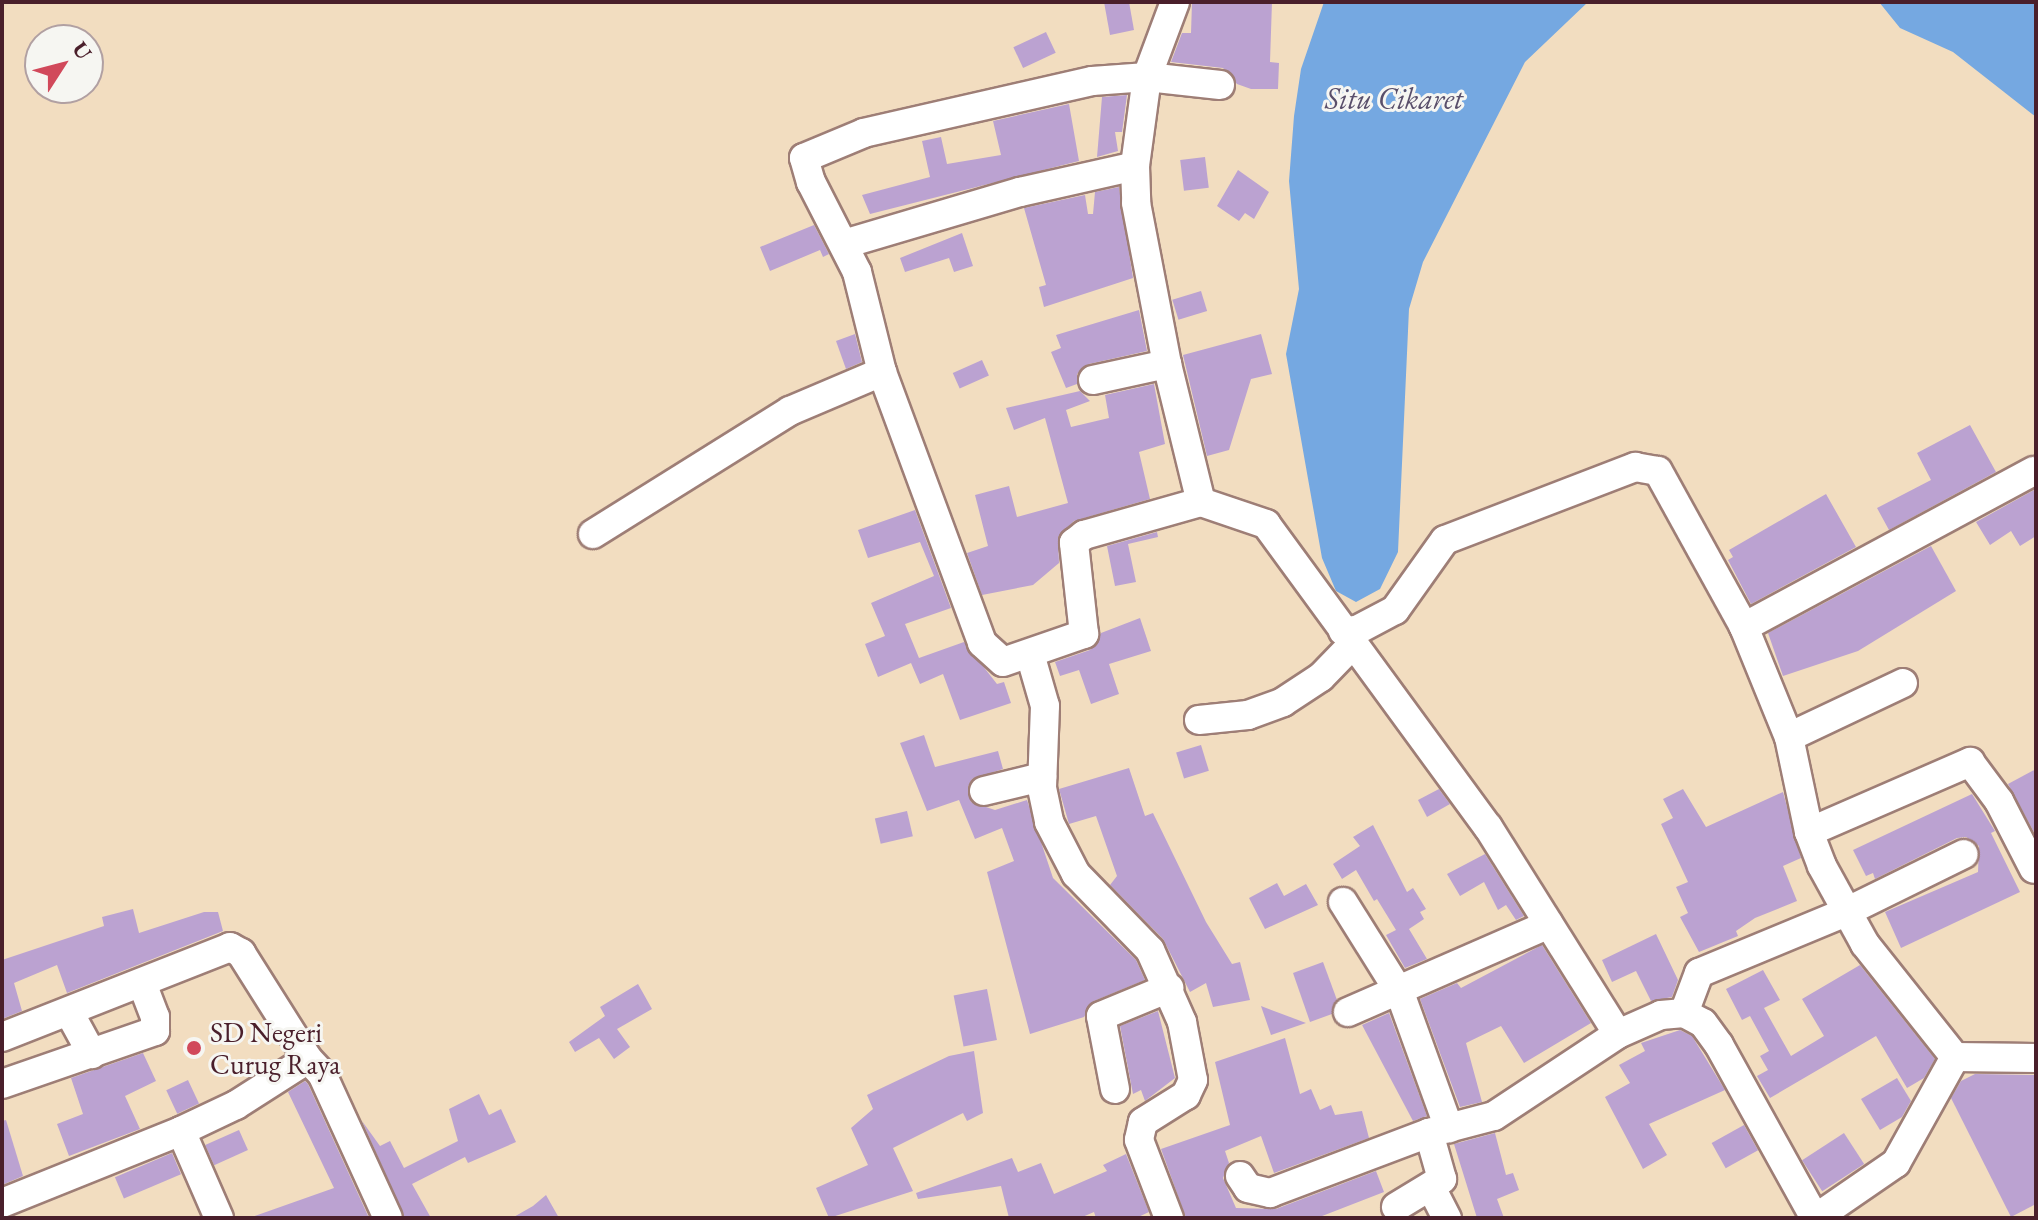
<!DOCTYPE html>
<html>
<head>
<meta charset="utf-8">
<style>
	body { margin:0 }
	#map { position:relative; width:2038px; height:1220px; overflow:hidden; background:#f2ddc0; font-family:"EB Garamond",serif }
	div>[style] { position:absolute }
	.water>* { inset:0; background:#75a8e1 }
	.building>* { inset:0; background:#bba2d1; transform-origin:0 0 }
	.roads { filter:drop-shadow(2px 0 #9e7e76) drop-shadow(-2px 0 #9e7e76) drop-shadow(0 2px #9e7e76) drop-shadow(0 -2px #9e7e76) }
	.minor>* { height:28px; margin:-14px; padding:0 14px; transform-origin:14px; border-radius:14px; background:#fff }
	.dots>* { width:22px; height:22px; translate:-50% -50%; box-sizing:border-box; border:4px solid #f6f6f2; border-radius:50% }
	span { translate:-50% -50%; white-space:nowrap; text-align:center; line-height:1.15; -webkit-text-stroke:6px #f6f6f2; paint-order:stroke }
	.poi-label { font-size:28px; color:#4a1f2b }
	.left { translate:0 -50%; text-align:left }
	.water-label { font-size:30px; color:#594f6b; font-style:italic }
	.frame { position:absolute; inset:0; border:4px solid #4a1f2b; pointer-events:none }
	.north { position:absolute; left:24px; top:24px; width:80px; height:80px; box-sizing:border-box; background:#f6f6f2; border:2px solid #b1a0a2; border-radius:50%; rotate:54deg; font-size:22px; font-weight:700; line-height:32px; text-align:center; color:#4a1f2b }
	.north::after { content:''; display:block; margin:auto; width:28px; height:36px; background:#d1495b; clip-path:polygon(50% 0,100% 100%,50% 72%,0 100%) }
</style>
</head>
<body>
<div id="map">
	<div class="water">
		<i style="clip-path:polygon(1324px 2px,1588px 2px,1525px 62px,1423px 262px,1409px 309px,1398px 552px,1380px 589px,1356px 602px,1336px 591px,1322px 558px,1286px 354px,1299px 289px,1289px 181px,1294px 116px,1301px 69px)"></i>
		<i style="clip-path:polygon(1879px 2px,2036px 2px,2036px 117px,1953px 52px,1900px 28px)"></i>
	</div>
	<div class="building">
		<i style="clip-path:polygon(1104px 2px,1129px 2px,1134px 30px,1110px 35px)"></i>
		<i style="clip-path:polygon(1192px 2px,1272px 2px,1270px 62px,1279px 63px,1278px 89px,1251px 89px,1237px 84px,1223px 68px,1171px 62px,1182px 33px,1191px 33px)"></i>
		<i style="left:1046px;top:32px;width:23px;height:36px;rotate:65deg"></i>
		<i style="clip-path:polygon(1127px 95px,1122px 132px,1115px 132px,1118px 151px,1097px 157px,1102px 97px)"></i>
		<i style="clip-path:polygon(1069px 104px,1079px 161px,870px 214px,862px 195px,930px 177px,922px 141px,941px 137px,947px 164px,1001px 155px,993px 121px)"></i>
		<i style="left:1205px;top:157px;width:31px;height:25px;rotate:83deg"></i>
		<i style="clip-path:polygon(1238px 170px,1269px 192px,1254px 219px,1245px 213px,1239px 221px,1217px 206px)"></i>
		<i style="clip-path:polygon(1119px 187px,1133px 278px,1044px 307px,1039px 287px,1046px 285px,1024px 208px,1085px 195px,1088px 214px,1093px 214px,1095px 192px)"></i>
		<i style="clip-path:polygon(814px 225px,829px 254px,823px 257px,820px 250px,770px 271px,760px 247px)"></i>
		<i style="clip-path:polygon(962px 233px,973px 266px,954px 272px,949px 258px,905px 272px,900px 258px)"></i>
		<i style="left:1201px;top:291px;width:21px;height:30px;rotate:73deg"></i>
		<i style="clip-path:polygon(1139px 310px,1147px 351px,1089px 364px,1077px 374px,1077px 384px,1066px 388px,1051px 352px,1061px 348px,1056px 335px)"></i>
		<i style="clip-path:polygon(855px 334px,862px 362px,846px 369px,836px 341px)"></i>
		<i style="clip-path:polygon(1261px 334px,1272px 374px,1251px 379px,1229px 450px,1207px 456px,1183px 355px)"></i>
		<i style="left:982px;top:360px;width:17px;height:32px;rotate:66deg"></i>
		<i style="clip-path:polygon(1154px 384px,1165px 444px,1139px 452px,1150px 499px,1074px 521px,1058px 537px,1059px 563px,1033px 585px,982px 595px,967px 553px,988px 546px,975px 495px,1009px 486px,1017px 517px,1068px 503px,1045px 418px,1014px 430px,1006px 408px,1080px 391px,1090px 401px,1066px 410px,1071px 427px,1109px 418px,1105px 395px)"></i>
		<i style="clip-path:polygon(1970px 425px,1996px 472px,1889px 530px,1877px 508px,1931px 480px,1917px 453px)"></i>
		<i style="clip-path:polygon(2036px 489px,2036px 536px,2020px 546px,2011px 531px,1990px 545px,1976px 522px)"></i>
		<i style="clip-path:polygon(1826px 494px,1856px 547px,1751px 604px,1728px 560px,1733px 557px,1729px 550px)"></i>
		<i style="clip-path:polygon(915px 510px,951px 608px,905px 624px,919px 658px,964px 642px,997px 684px,1004px 682px,1011px 703px,960px 720px,943px 674px,920px 684px,911px 663px,878px 677px,865px 644px,885px 636px,871px 603px,934px 576px,920px 542px,868px 558px,858px 530px)"></i>
		<i style="clip-path:polygon(1157px 532px,1158px 537px,1128px 544px,1136px 582px,1115px 586px,1107px 546px)"></i>
		<i style="clip-path:polygon(1931px 546px,1956px 591px,1858px 651px,1783px 676px,1768px 633px)"></i>
		<i style="clip-path:polygon(1140px 618px,1151px 651px,1109px 664px,1119px 694px,1091px 704px,1079px 670px,1060px 676px,1055px 662px,1090px 650px,1101px 633px)"></i>
		<i style="clip-path:polygon(924px 735px,935px 767px,998px 751px,1003px 769px,972px 779px,968px 787px,971px 802px,995px 810px,1027px 800px,1053px 878px,1136px 960px,1145px 980px,1094px 1001px,1084px 1017px,1030px 1034px,987px 872px,1014px 861px,1002px 828px,975px 839px,959px 800px,927px 811px,900px 743px)"></i>
		<i style="left:1201px;top:745px;width:27px;height:26px;rotate:73deg"></i>
		<i style="clip-path:polygon(1129px 768px,1145px 816px,1153px 813px,1206px 922px,1232px 964px,1240px 962px,1250px 1000px,1213px 1007px,1206px 983px,1190px 992px,1163px 939px,1110px 885px,1117px 876px,1096px 816px,1069px 824px,1059px 789px)"></i>
		<i style="clip-path:polygon(2036px 769px,2036px 836px,2008px 784px)"></i>
		<i style="clip-path:polygon(1439px 789px,1450px 804px,1427px 817px,1418px 800px)"></i>
		<i style="clip-path:polygon(1683px 789px,1706px 827px,1783px 792px,1801px 858px,1783px 866px,1797px 901px,1755px 918px,1736px 931px,1738px 936px,1699px 952px,1680px 917px,1688px 913px,1676px 887px,1688px 882px,1661px 824px,1673px 818px,1663px 799px)"></i>
		<i style="clip-path:polygon(1972px 794px,1995px 831px,1991px 833px,2020px 892px,1901px 948px,1885px 912px,1978px 872px,1979px 846px,1966px 837px,1957px 838px,1875px 879px,1873px 873px,1866px 876px,1853px 850px)"></i>
		<i style="left:907px;top:811px;width:26px;height:33px;rotate:77deg"></i>
		<i style="clip-path:polygon(1373px 825px,1407px 892px,1413px 888px,1426px 909px,1420px 912px,1424px 919px,1409px 929px,1427px 959px,1405px 968px,1386px 935px,1396px 930px,1377px 899px,1374px 901px,1356px 870px,1342px 879px,1333px 864px,1360px 846px,1353px 837px)"></i>
		<i style="clip-path:polygon(1485px 854px,1524px 916px,1516px 920px,1506px 905px,1498px 910px,1484px 882px,1460px 896px,1447px 874px)"></i>
		<i style="clip-path:polygon(1277px 883px,1284px 896px,1306px 884px,1318px 905px,1265px 929px,1249px 898px)"></i>
		<i style="clip-path:polygon(133px 909px,139px 933px,204px 912px,218px 912px,223px 931px,67px 993px,57px 965px,14px 983px,22px 1011px,2px 1019px,2px 960px,104px 926px,102px 917px)"></i>
		<i style="clip-path:polygon(1656px 934px,1678px 980px,1672px 997px,1651px 1001px,1636px 971px,1612px 982px,1602px 960px)"></i>
		<i style="clip-path:polygon(1542px 945px,1591px 1023px,1524px 1063px,1501px 1026px,1466px 1043px,1482px 1102px,1460px 1107px,1420px 999px,1457px 983px,1461px 988px)"></i>
		<i style="clip-path:polygon(1323px 962px,1337px 1000px,1332px 1014px,1310px 1022px,1293px 973px)"></i>
		<i style="clip-path:polygon(1860px 965px,1935px 1059px,1924px 1078px,1907px 1088px,1876px 1036px,1770px 1098px,1757px 1076px,1768px 1070px,1760px 1056px,1769px 1051px,1750px 1016px,1742px 1020px,1726px 989px,1763px 970px,1780px 1000px,1764px 1008px,1791px 1056px,1824px 1036px,1802px 999px)"></i>
		<i style="clip-path:polygon(638px 984px,652px 1009px,617px 1029px,630px 1047px,614px 1059px,599px 1038px,575px 1052px,569px 1042px,605px 1016px,600px 1007px)"></i>
		<i style="left:987px;top:989px;width:52px;height:34px;rotate:79deg"></i>
		<i style="clip-path:polygon(1261px 1006px,1306px 1023px,1271px 1035px)"></i>
		<i style="clip-path:polygon(1158px 1011px,1175px 1078px,1145px 1101px,1141px 1090px,1133px 1094px,1132px 1089px,1120px 1026px)"></i>
		<i style="clip-path:polygon(1389px 1013px,1427px 1116px,1413px 1121px,1362px 1025px)"></i>
		<i style="clip-path:polygon(1680px 1030px,1692px 1036px,1725px 1090px,1649px 1124px,1667px 1155px,1643px 1169px,1605px 1097px,1630px 1083px,1619px 1065px,1645px 1051px,1641px 1043px)"></i>
		<i style="clip-path:polygon(1285px 1038px,1300px 1094px,1311px 1089px,1320px 1110px,1331px 1105px,1335px 1115px,1362px 1111px,1369px 1138px,1274px 1173px,1261px 1136px,1225px 1151px,1229px 1163px,1223px 1178px,1236px 1208px,1276px 1209px,1376px 1171px,1384px 1192px,1317px 1218px,1186px 1218px,1161px 1149px,1230px 1125px,1215px 1062px)"></i>
		<i style="clip-path:polygon(974px 1051px,983px 1113px,967px 1121px,963px 1113px,893px 1148px,913px 1191px,829px 1218px,816px 1188px,868px 1165px,851px 1128px,873px 1109px,867px 1095px,949px 1056px)"></i>
		<i style="clip-path:polygon(143px 1053px,156px 1081px,125px 1096px,140px 1129px,69px 1156px,57px 1124px,83px 1114px,71px 1078px)"></i>
		<i style="clip-path:polygon(1975px 1074px,2036px 1075px,2036px 1204px,2011px 1217px,1951px 1098px,1961px 1081px)"></i>
		<i style="clip-path:polygon(1897px 1078px,1911px 1101px,1902px 1117px,1880px 1130px,1861px 1099px)"></i>
		<i style="left:188px;top:1080px;width:26px;height:24px;rotate:65deg"></i>
		<i style="clip-path:polygon(305px 1081px,308px 1084px,369px 1218px,249px 1218px,334px 1188px,288px 1092px)"></i>
		<i style="clip-path:polygon(479px 1094px,489px 1115px,501px 1109px,516px 1142px,468px 1163px,465px 1157px,412px 1184px,431px 1218px,405px 1218px,362px 1121px,380px 1146px,390px 1141px,404px 1168px,458px 1141px,449px 1109px)"></i>
		<i style="clip-path:polygon(6px 1120px,23px 1176px,2px 1185px,2px 1121px)"></i>
		<i style="left:1744px;top:1125px;width:29px;height:37px;rotate:61deg"></i>
		<i style="left:239px;top:1130px;width:22px;height:37px;rotate:66deg"></i>
		<i style="clip-path:polygon(1495px 1133px,1506px 1175px,1513px 1173px,1519px 1190px,1497px 1199px,1504px 1218px,1477px 1218px,1454px 1144px)"></i>
		<i style="left:1844px;top:1133px;width:37px;height:50px;rotate:57deg"></i>
		<i style="left:172px;top:1153px;width:23px;height:62px;rotate:67deg"></i>
		<i style="clip-path:polygon(1126px 1154px,1149px 1212px,1136px 1218px,1096px 1218px,1094px 1212px,1080px 1218px,1009px 1218px,1001px 1186px,918px 1199px,916px 1193px,1012px 1158px,1018px 1172px,1041px 1163px,1054px 1194px,1107px 1171px,1103px 1165px)"></i>
		<i style="clip-path:polygon(546px 1195px,559px 1218px,512px 1218px,533px 1206px)"></i>
	</div>
	<div class="roads">
		<div class="minor">
			<i style="left:1175px;top:2px;width:80px;rotate:110.5deg"></i>
			<i style="left:1147px;top:77px;width:90px;rotate:97.7deg"></i>
			<i style="left:1135px;top:166px;width:37px;rotate:88deg"></i>
			<i style="left:1136px;top:203px;width:164px;rotate:79.1deg"></i>
			<i style="left:1167px;top:364px;width:142px;rotate:76.2deg"></i>
			<i style="left:1220px;top:85px;width:73px;rotate:-173.7deg"></i>
			<i style="left:1147px;top:77px;width:55px;rotate:175.8deg"></i>
			<i style="left:1092px;top:81px;width:234px;rotate:167.2deg"></i>
			<i style="left:864px;top:133px;width:65px;rotate:157.4deg"></i>
			<i style="left:804px;top:158px;width:25px;rotate:74deg"></i>
			<i style="left:811px;top:182px;width:101px;rotate:62.9deg"></i>
			<i style="left:857px;top:272px;width:103px;rotate:76deg"></i>
			<i style="left:882px;top:372px;width:289px;rotate:69.7deg"></i>
			<i style="left:982px;top:643px;width:28px;rotate:42deg"></i>
			<i style="left:1003px;top:662px;width:86px;rotate:-19.1deg"></i>
			<i style="left:1084px;top:634px;width:92px;rotate:-96.3deg"></i>
			<i style="left:1074px;top:543px;width:13px;rotate:-39deg"></i>
			<i style="left:1084px;top:535px;width:122px;rotate:-15.8deg"></i>
			<i style="left:1201px;top:502px;width:69px;rotate:18.7deg"></i>
			<i style="left:1266px;top:524px;width:376px;rotate:53.8deg"></i>
			<i style="left:1488px;top:827px;width:244px;rotate:57.9deg"></i>
			<i style="left:844px;top:244px;width:184px;rotate:-16.5deg"></i>
			<i style="left:1020px;top:192px;width:118px;rotate:-12.7deg"></i>
			<i style="left:1093px;top:380px;width:76px;rotate:-12.2deg"></i>
			<i style="left:593px;top:534px;width:232px;rotate:-32deg"></i>
			<i style="left:790px;top:411px;width:100px;rotate:-23deg"></i>
			<i style="left:1744px;top:627px;width:329px;rotate:-28.3deg"></i>
			<i style="left:1343px;top:631px;width:14px;rotate:-4deg"></i>
			<i style="left:1357px;top:630px;width:43px;rotate:-27.8deg"></i>
			<i style="left:1395px;top:610px;width:86px;rotate:-54.5deg"></i>
			<i style="left:1445px;top:540px;width:204px;rotate:-21deg"></i>
			<i style="left:1635px;top:467px;width:23px;rotate:10deg"></i>
			<i style="left:1658px;top:471px;width:178px;rotate:61.1deg"></i>
			<i style="left:1744px;top:627px;width:119px;rotate:67.8deg"></i>
			<i style="left:1789px;top:737px;width:97px;rotate:78.1deg"></i>
			<i style="left:1809px;top:832px;width:36px;rotate:69deg"></i>
			<i style="left:1822px;top:866px;width:89px;rotate:61.1deg"></i>
			<i style="left:1865px;top:944px;width:144px;rotate:51.5deg"></i>
			<i style="left:1955px;top:1057px;width:81px;rotate:0.7deg"></i>
			<i style="left:1030px;top:654px;width:54px;rotate:73.9deg"></i>
			<i style="left:1045px;top:706px;width:82px;rotate:92.1deg"></i>
			<i style="left:1042px;top:788px;width:35px;rotate:78deg"></i>
			<i style="left:1049px;top:822px;width:59px;rotate:62.6deg"></i>
			<i style="left:1076px;top:874px;width:106px;rotate:45.8deg"></i>
			<i style="left:1150px;top:950px;width:79px;rotate:66deg"></i>
			<i style="left:1182px;top:1022px;width:59px;rotate:79.3deg"></i>
			<i style="left:1193px;top:1080px;width:17px;rotate:115deg"></i>
			<i style="left:1186px;top:1095px;width:51px;rotate:147.9deg"></i>
			<i style="left:1143px;top:1122px;width:18px;rotate:103deg"></i>
			<i style="left:1139px;top:1140px;width:84px;rotate:69deg"></i>
			<i style="left:1199px;top:720px;width:49px;rotate:-5.8deg"></i>
			<i style="left:1248px;top:715px;width:37px;rotate:-20deg"></i>
			<i style="left:1283px;top:702px;width:45px;rotate:-33.3deg"></i>
			<i style="left:1321px;top:677px;width:46px;rotate:-45.9deg"></i>
			<i style="left:1789px;top:737px;width:126px;rotate:-25.3deg"></i>
			<i style="left:984px;top:791px;width:60px;rotate:-13.6deg"></i>
			<i style="left:1809px;top:832px;width:176px;rotate:-23.5deg"></i>
			<i style="left:1970px;top:762px;width:49px;rotate:53.4deg"></i>
			<i style="left:1999px;top:801px;width:76px;rotate:62.8deg"></i>
			<i style="left:1343px;top:902px;width:107px;rotate:57.9deg"></i>
			<i style="left:1400px;top:993px;width:144px;rotate:70.1deg"></i>
			<i style="left:69px;top:1012px;width:48px;rotate:61.3deg"></i>
			<i style="left:1348px;top:1012px;width:219px;rotate:-23.6deg"></i>
			<i style="left:1684px;top:1013px;width:43px;rotate:-69.4deg"></i>
			<i style="left:1699px;top:973px;width:159px;rotate:-22.5deg"></i>
			<i style="left:1846px;top:912px;width:131px;rotate:-26.2deg"></i>
			<i style="left:2px;top:1037px;width:245px;rotate:-21.5deg"></i>
			<i style="left:230px;top:947px;width:13px;rotate:29deg"></i>
			<i style="left:241px;top:953px;width:125px;rotate:57.7deg"></i>
			<i style="left:2px;top:1084px;width:162px;rotate:-19.1deg"></i>
			<i style="left:155px;top:1031px;width:14px;rotate:-90deg"></i>
			<i style="left:155px;top:1017px;width:36px;rotate:-111deg"></i>
			<i style="left:1115px;top:1089px;width:74px;rotate:-100.9deg"></i>
			<i style="left:1101px;top:1016px;width:74px;rotate:-22.4deg"></i>
			<i style="left:181px;top:1131px;width:95px;rotate:66.4deg"></i>
			<i style="left:1240px;top:1176px;width:14px;rotate:56deg"></i>
			<i style="left:1248px;top:1188px;width:23px;rotate:13deg"></i>
			<i style="left:1270px;top:1193px;width:170px;rotate:-20.7deg"></i>
			<i style="left:1429px;top:1133px;width:67px;rotate:-14.7deg"></i>
			<i style="left:1494px;top:1116px;width:149px;rotate:-33.5deg"></i>
			<i style="left:1618px;top:1034px;width:47px;rotate:-23.8deg"></i>
			<i style="left:1661px;top:1015px;width:23px;rotate:-5deg"></i>
			<i style="left:1684px;top:1013px;width:21px;rotate:28deg"></i>
			<i style="left:1703px;top:1023px;width:27px;rotate:54deg"></i>
			<i style="left:1719px;top:1045px;width:198px;rotate:61deg"></i>
			<i style="left:1432px;top:1189px;width:33px;rotate:63deg"></i>
			<i style="left:2px;top:1203px;width:193px;rotate:-21.9deg"></i>
			<i style="left:181px;top:1131px;width:61px;rotate:-25.3deg"></i>
			<i style="left:236px;top:1105px;width:85px;rotate:-32.6deg"></i>
			<i style="left:308px;top:1059px;width:21px;rotate:47deg"></i>
			<i style="left:322px;top:1074px;width:158px;rotate:65.4deg"></i>
			<i style="left:1396px;top:1207px;width:54px;rotate:-31.3deg"></i>
			<i style="left:1442px;top:1179px;width:48px;rotate:-105.8deg"></i>
			<i style="left:1816px;top:1218px;width:97px;rotate:-34.5deg"></i>
			<i style="left:1896px;top:1163px;width:121px;rotate:-60.9deg"></i>
		</div>
	</div>
	<div class="dots">
		<i style="left:194px;top:1048px;background:#d1495b"></i>
	</div>
	<div class="poi-label">
		<span class="left" style="left:210px;top:1048px">SD Negeri<br>Curug Raya</span>
	</div>
	<div class="water-label">
		<span style="left:1394px;top:99px">Situ Cikaret</span>
	</div>
	<div class="frame"></div>
	<div class="north">U</div>
</div>
</body>
</html>
